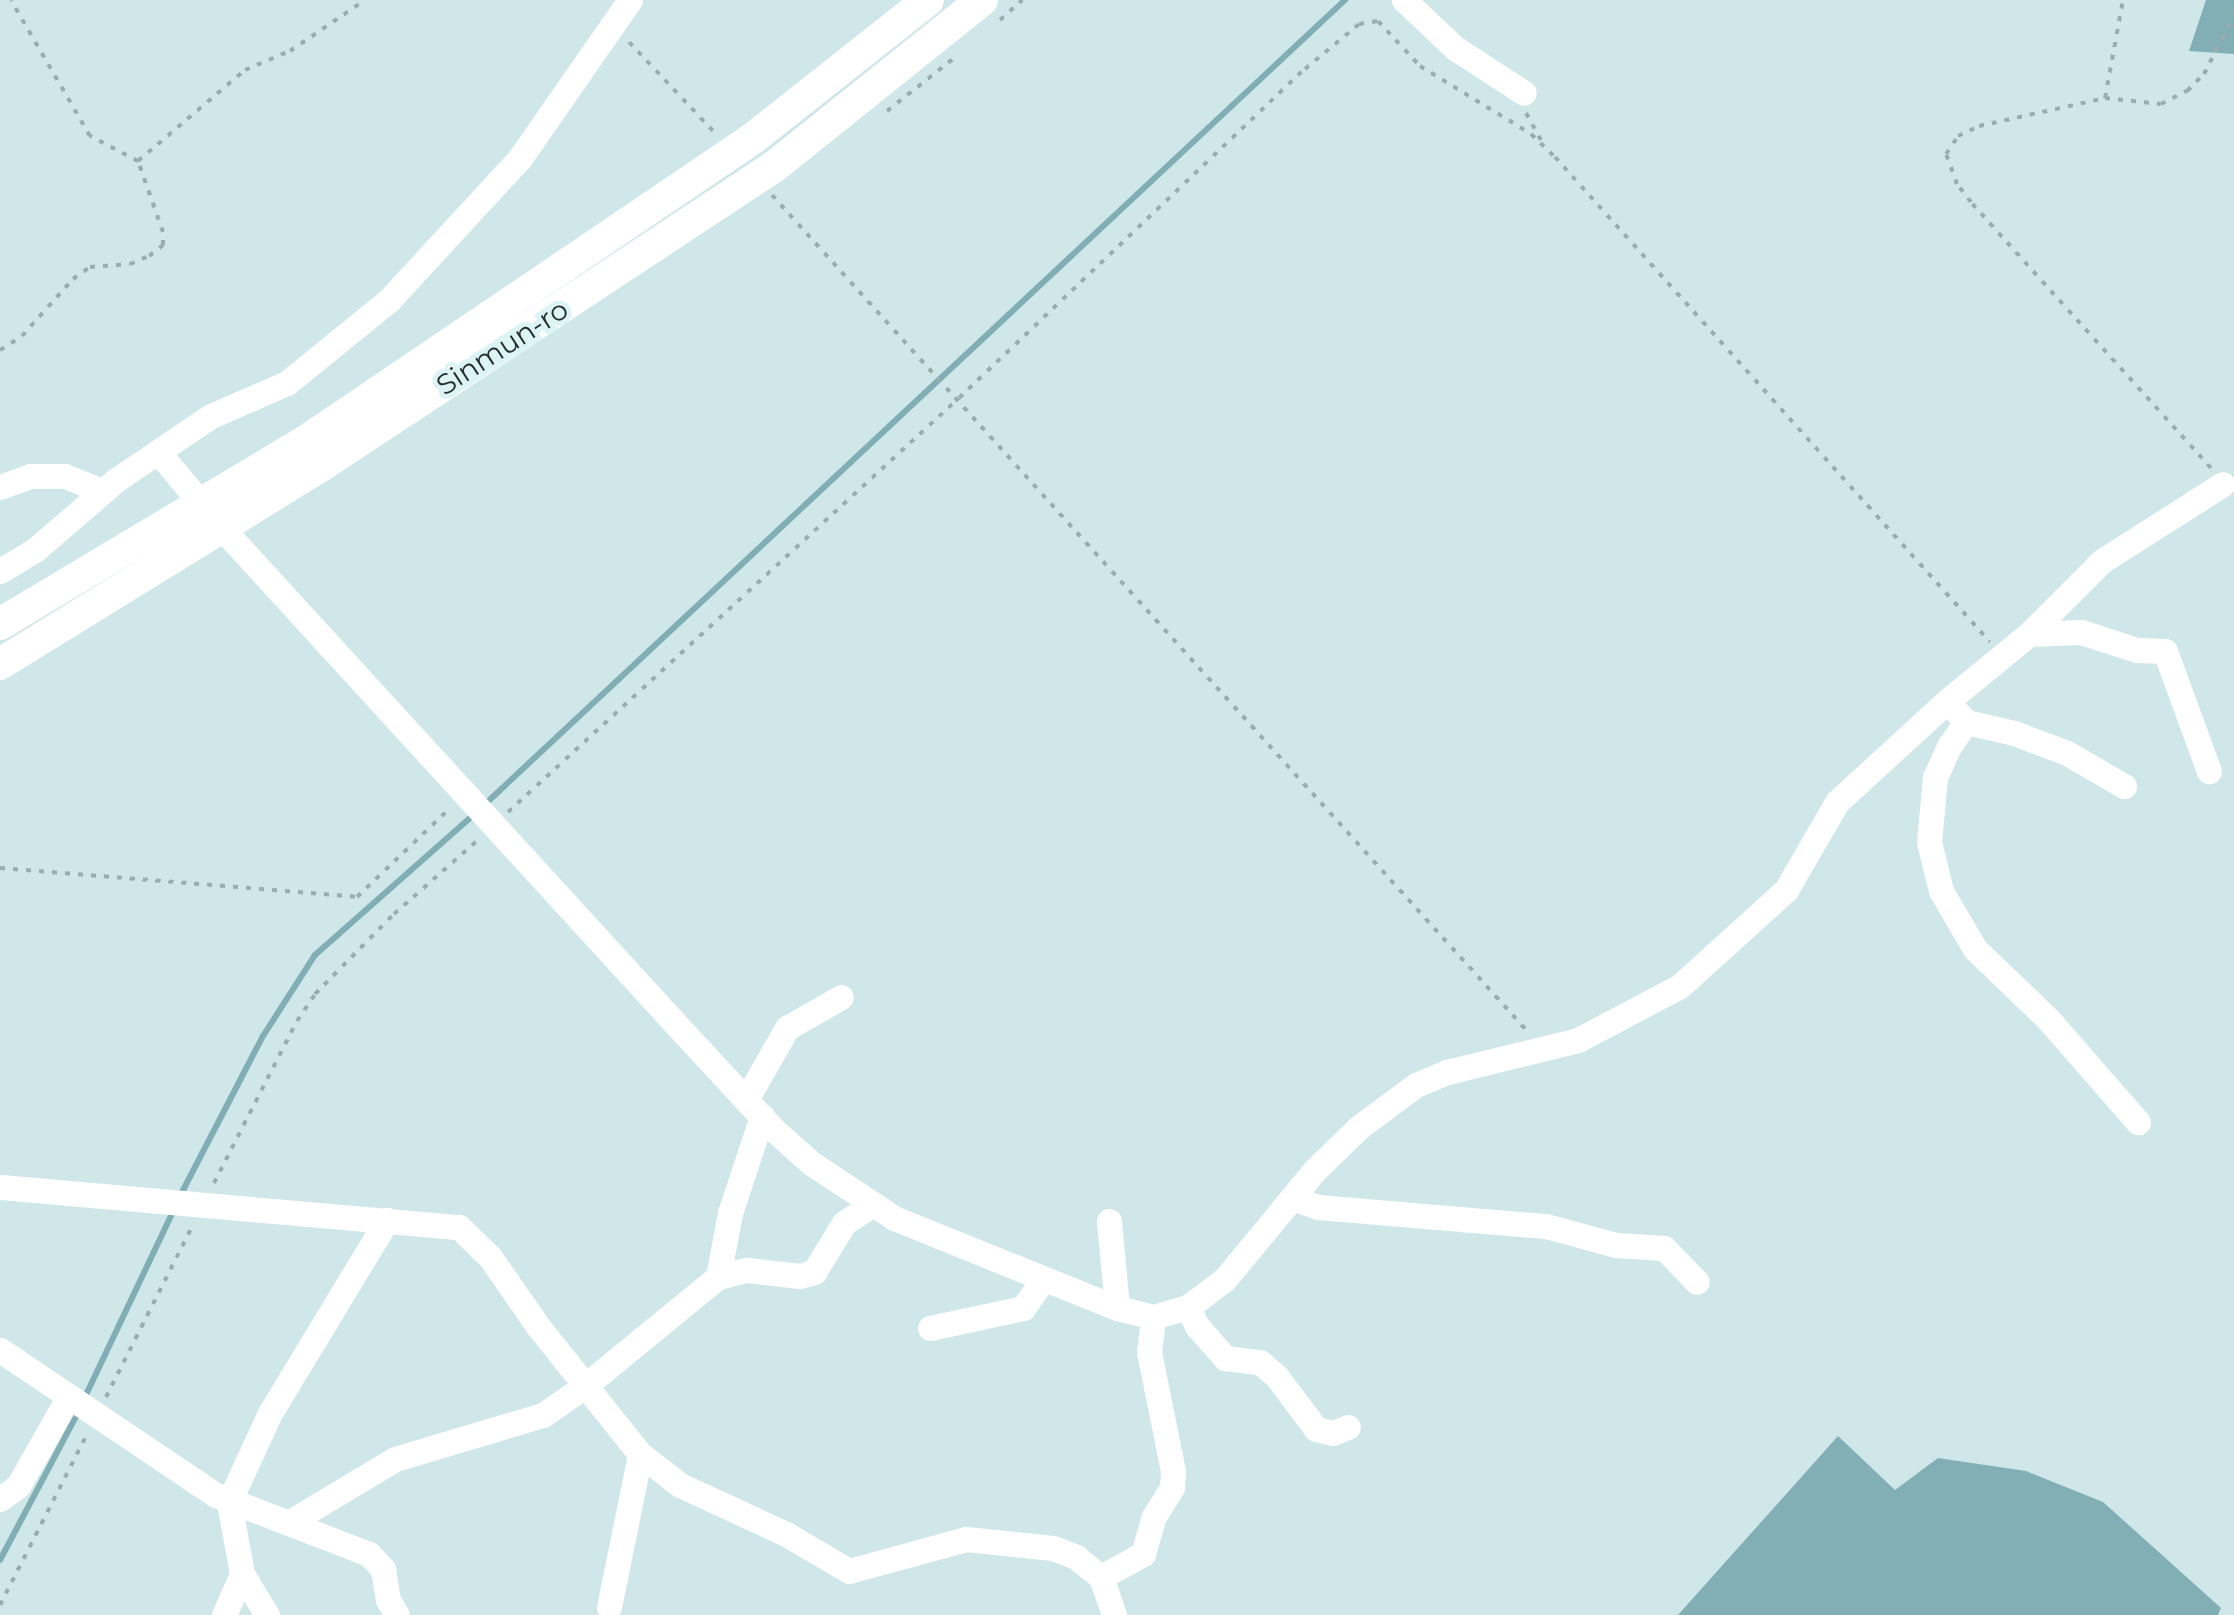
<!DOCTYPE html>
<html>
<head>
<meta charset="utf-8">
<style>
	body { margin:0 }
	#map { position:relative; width:2234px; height:1615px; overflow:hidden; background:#d0e7ea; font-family:Montserrat,sans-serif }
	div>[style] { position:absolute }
	.forest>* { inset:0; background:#82afb5 }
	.stream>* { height:6px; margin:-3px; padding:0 3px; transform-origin:3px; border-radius:3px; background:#81aeb4 }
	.path>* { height:4px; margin-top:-2px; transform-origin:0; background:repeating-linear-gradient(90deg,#99acae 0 5px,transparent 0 13px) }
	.minor>* { height:25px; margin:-12.5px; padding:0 12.5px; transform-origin:12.5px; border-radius:12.5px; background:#fff }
	.major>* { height:32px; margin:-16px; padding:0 16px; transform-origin:16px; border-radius:16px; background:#fff }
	span { translate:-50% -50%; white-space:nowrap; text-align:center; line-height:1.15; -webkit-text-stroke:10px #ddf4f7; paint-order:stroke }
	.street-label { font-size:28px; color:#252e2f }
</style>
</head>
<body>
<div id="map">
	<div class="forest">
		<i style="clip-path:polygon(2206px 0,2234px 0,2234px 54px,2189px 51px)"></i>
		<i style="clip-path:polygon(1838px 1436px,1895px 1490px,1938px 1458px,2026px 1471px,2103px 1502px,2221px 1608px,2218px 1615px,1678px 1615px)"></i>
	</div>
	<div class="stream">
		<i style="left:482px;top:807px;width:1182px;rotate:-43.08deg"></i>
		<i style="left:180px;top:1196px;width:180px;rotate:-62.6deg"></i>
		<i style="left:263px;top:1036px;width:96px;rotate:-57.3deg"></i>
		<i style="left:315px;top:955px;width:211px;rotate:-41.5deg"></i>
		<i style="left:84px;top:1399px;width:212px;rotate:-64.6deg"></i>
		<i style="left:0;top:1560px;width:169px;rotate:-62.1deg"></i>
	</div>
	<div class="path">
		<i style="left:1000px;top:20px;width:30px;rotate:-42deg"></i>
		<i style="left:629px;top:42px;width:125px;rotate:46.6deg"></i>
		<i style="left:2105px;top:98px;width:100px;rotate:-79.6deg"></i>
		<i style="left:887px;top:111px;width:85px;rotate:-38.3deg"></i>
		<i style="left:1526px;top:113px;width:31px;rotate:61deg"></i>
		<i style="left:138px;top:161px;width:140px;rotate:-40.4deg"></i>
		<i style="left:245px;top:70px;width:49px;rotate:-22.9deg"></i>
		<i style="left:290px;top:51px;width:91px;rotate:-34.2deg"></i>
		<i style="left:772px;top:195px;width:1126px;rotate:47.91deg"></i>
		<i style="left:0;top:350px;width:26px;rotate:-32deg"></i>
		<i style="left:22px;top:336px;width:76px;rotate:-48.2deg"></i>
		<i style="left:73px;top:279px;width:21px;rotate:-35deg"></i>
		<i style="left:90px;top:267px;width:40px;rotate:-4.3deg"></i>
		<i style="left:130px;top:264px;width:21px;rotate:-23deg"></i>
		<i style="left:149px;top:256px;width:18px;rotate:-38deg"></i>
		<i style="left:163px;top:245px;width:13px;rotate:-90deg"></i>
		<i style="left:163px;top:232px;width:75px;rotate:-109.4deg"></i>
		<i style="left:138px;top:161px;width:54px;rotate:-152.5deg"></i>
		<i style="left:90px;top:136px;width:157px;rotate:-120.2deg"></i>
		<i style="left:2211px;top:468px;width:358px;rotate:-132.1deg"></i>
		<i style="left:1971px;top:202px;width:23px;rotate:-128deg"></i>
		<i style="left:1957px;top:184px;width:32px;rotate:-110deg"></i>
		<i style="left:1946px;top:154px;width:22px;rotate:-56deg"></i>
		<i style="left:1958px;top:136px;width:23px;rotate:-25deg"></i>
		<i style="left:1979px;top:126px;width:129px;rotate:-12.5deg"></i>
		<i style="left:2105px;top:98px;width:56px;rotate:6.1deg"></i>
		<i style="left:2161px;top:104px;width:29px;rotate:-27deg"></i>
		<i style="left:2187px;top:91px;width:24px;rotate:-45deg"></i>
		<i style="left:2204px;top:74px;width:66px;rotate:-63deg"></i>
		<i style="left:508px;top:812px;width:612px;rotate:-42.55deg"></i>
		<i style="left:959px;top:398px;width:477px;rotate:-43.6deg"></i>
		<i style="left:1305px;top:69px;width:70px;rotate:-39.8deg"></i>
		<i style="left:1359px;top:24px;width:19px;rotate:-9deg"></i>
		<i style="left:1378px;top:21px;width:62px;rotate:47deg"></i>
		<i style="left:1420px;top:66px;width:130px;rotate:31.5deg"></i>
		<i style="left:1531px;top:134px;width:33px;rotate:44deg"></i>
		<i style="left:1555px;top:157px;width:651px;rotate:48.11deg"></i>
		<i style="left:0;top:868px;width:358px;rotate:4.6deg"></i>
		<i style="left:357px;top:897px;width:127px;rotate:-43.7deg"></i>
		<i style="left:214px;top:1183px;width:182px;rotate:-62.9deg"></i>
		<i style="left:297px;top:1021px;width:32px;rotate:-56deg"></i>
		<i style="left:315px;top:994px;width:112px;rotate:-45.4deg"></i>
		<i style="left:394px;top:914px;width:113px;rotate:-41.4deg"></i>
		<i style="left:106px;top:1397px;width:195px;rotate:-63.2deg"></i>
		<i style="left:0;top:1605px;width:194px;rotate:-63deg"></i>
	</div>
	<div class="minor">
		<i style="left:1404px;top:0;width:70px;rotate:43.3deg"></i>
		<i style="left:1455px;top:48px;width:82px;rotate:33.1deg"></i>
		<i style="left:158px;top:452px;width:97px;rotate:50deg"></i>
		<i style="left:220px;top:526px;width:670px;rotate:47.54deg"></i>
		<i style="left:672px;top:1020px;width:150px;rotate:47.2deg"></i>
		<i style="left:774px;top:1130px;width:50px;rotate:41.7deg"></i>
		<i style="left:811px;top:1163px;width:100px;rotate:33.5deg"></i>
		<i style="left:894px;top:1218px;width:240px;rotate:22deg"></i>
		<i style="left:1117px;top:1308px;width:37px;rotate:14deg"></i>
		<i style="left:1153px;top:1317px;width:36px;rotate:-16deg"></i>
		<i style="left:1188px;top:1307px;width:46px;rotate:-37.1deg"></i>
		<i style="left:1225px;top:1279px;width:140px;rotate:-50.5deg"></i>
		<i style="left:1314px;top:1171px;width:62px;rotate:-44.3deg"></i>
		<i style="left:1358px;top:1128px;width:72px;rotate:-36.6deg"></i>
		<i style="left:1416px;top:1085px;width:34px;rotate:-23deg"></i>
		<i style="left:1447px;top:1072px;width:135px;rotate:-13.7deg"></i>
		<i style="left:1578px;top:1040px;width:115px;rotate:-27.9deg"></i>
		<i style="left:1680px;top:986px;width:143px;rotate:-42.2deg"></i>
		<i style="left:1786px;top:890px;width:102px;rotate:-59.9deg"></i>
		<i style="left:1837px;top:802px;width:148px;rotate:-42.5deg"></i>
		<i style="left:1946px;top:702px;width:107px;rotate:-39.3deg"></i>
		<i style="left:2029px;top:634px;width:103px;rotate:-45deg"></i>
		<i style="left:2102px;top:561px;width:143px;rotate:-32.5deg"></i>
		<i style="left:0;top:487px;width:32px;rotate:-20deg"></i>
		<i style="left:30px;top:476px;width:35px"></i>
		<i style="left:65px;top:476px;width:40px;rotate:22deg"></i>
		<i style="left:0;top:571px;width:41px;rotate:-31deg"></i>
		<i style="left:35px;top:550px;width:107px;rotate:-40.8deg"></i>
		<i style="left:116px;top:480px;width:115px;rotate:-34deg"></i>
		<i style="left:211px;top:416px;width:83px;rotate:-23.5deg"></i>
		<i style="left:287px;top:383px;width:132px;rotate:-39.1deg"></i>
		<i style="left:389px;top:300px;width:193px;rotate:-47.3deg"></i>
		<i style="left:520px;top:158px;width:193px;rotate:-55.2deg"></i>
		<i style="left:2029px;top:634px;width:52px;rotate:-2.2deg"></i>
		<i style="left:2081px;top:632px;width:59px;rotate:17.8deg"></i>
		<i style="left:2137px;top:650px;width:28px;rotate:2deg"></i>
		<i style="left:2165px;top:651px;width:128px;rotate:69.9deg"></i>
		<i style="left:1957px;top:712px;width:13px;rotate:48deg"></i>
		<i style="left:1966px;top:722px;width:49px;rotate:12.9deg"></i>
		<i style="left:2014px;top:733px;width:57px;rotate:20.7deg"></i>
		<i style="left:2067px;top:753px;width:66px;rotate:30.1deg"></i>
		<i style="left:1966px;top:722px;width:29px;rotate:125deg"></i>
		<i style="left:1949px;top:746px;width:34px;rotate:114deg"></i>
		<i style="left:1935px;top:777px;width:65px;rotate:95.3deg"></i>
		<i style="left:1929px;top:842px;width:50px;rotate:76.2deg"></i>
		<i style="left:1941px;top:891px;width:67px;rotate:59.6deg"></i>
		<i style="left:1975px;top:949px;width:101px;rotate:43.8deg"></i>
		<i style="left:2048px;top:1019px;width:137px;rotate:48.9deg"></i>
		<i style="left:747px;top:1098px;width:81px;rotate:-60.3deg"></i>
		<i style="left:787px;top:1028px;width:62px;rotate:-29.9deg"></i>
		<i style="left:0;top:1187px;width:461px;rotate:5deg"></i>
		<i style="left:459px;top:1227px;width:43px;rotate:44.1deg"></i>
		<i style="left:490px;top:1257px;width:83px;rotate:55.3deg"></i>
		<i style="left:537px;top:1325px;width:165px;rotate:51.4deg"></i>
		<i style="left:640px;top:1454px;width:51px;rotate:37.8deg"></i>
		<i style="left:680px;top:1485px;width:117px;rotate:24.8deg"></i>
		<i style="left:786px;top:1534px;width:73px;rotate:30.4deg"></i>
		<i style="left:849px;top:1571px;width:121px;rotate:-15.3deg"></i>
		<i style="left:966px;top:1539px;width:87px;rotate:5.9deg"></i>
		<i style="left:1053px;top:1548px;width:25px;rotate:21deg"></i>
		<i style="left:1076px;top:1557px;width:32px;rotate:39deg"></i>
		<i style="left:1101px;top:1577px;width:40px;rotate:71.1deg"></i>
		<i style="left:1295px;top:1199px;width:24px;rotate:19deg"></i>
		<i style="left:1318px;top:1207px;width:229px;rotate:4.8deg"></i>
		<i style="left:1546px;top:1226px;width:73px;rotate:15.2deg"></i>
		<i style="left:1616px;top:1245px;width:48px;rotate:3.6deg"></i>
		<i style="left:1664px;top:1248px;width:47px;rotate:45.9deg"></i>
		<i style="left:1109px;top:1221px;width:87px;rotate:84.7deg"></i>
		<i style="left:718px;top:1277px;width:65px;rotate:-79.4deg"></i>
		<i style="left:730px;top:1213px;width:102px;rotate:-71.7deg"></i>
		<i style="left:1188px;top:1307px;width:21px;rotate:65deg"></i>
		<i style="left:1197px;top:1326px;width:43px;rotate:48.8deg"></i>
		<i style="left:1225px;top:1358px;width:35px;rotate:7deg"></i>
		<i style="left:1260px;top:1362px;width:23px;rotate:41deg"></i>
		<i style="left:1277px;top:1377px;width:65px;rotate:53.1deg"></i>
		<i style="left:1316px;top:1429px;width:17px;rotate:13deg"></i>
		<i style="left:1333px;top:1433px;width:16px;rotate:-22deg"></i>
		<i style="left:930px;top:1328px;width:95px;rotate:-12.1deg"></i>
		<i style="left:1023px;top:1308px;width:35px;rotate:-55deg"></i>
		<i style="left:0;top:1350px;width:260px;rotate:33.9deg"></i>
		<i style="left:216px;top:1495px;width:164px;rotate:21.1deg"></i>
		<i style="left:369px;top:1554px;width:21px;rotate:47deg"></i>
		<i style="left:383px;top:1569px;width:31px;rotate:81deg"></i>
		<i style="left:388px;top:1600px;width:17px;rotate:59deg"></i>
		<i style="left:0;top:1499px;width:22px;rotate:-36deg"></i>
		<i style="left:18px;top:1486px;width:101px;rotate:-60.4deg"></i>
		<i style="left:290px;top:1522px;width:122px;rotate:-31deg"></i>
		<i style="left:395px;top:1459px;width:154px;rotate:-16.6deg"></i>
		<i style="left:543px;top:1415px;width:52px;rotate:-34.9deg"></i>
		<i style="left:586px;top:1385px;width:171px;rotate:-39.3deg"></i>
		<i style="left:718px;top:1277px;width:30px;rotate:-14deg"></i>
		<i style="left:747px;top:1270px;width:53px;rotate:6.5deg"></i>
		<i style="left:800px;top:1276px;width:15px;rotate:-16deg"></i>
		<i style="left:814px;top:1272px;width:57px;rotate:-58.5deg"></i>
		<i style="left:844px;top:1223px;width:33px;rotate:-33deg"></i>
		<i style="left:242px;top:1574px;width:48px;rotate:58.6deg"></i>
		<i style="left:1101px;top:1577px;width:48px;rotate:-28.7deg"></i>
		<i style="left:1143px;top:1554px;width:37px;rotate:-74deg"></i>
		<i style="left:1153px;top:1518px;width:36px;rotate:-58deg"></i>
		<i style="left:1172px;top:1487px;width:16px;rotate:-86deg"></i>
		<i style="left:1173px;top:1471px;width:121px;rotate:-101.4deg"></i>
		<i style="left:1149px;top:1352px;width:35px;rotate:-83deg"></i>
		<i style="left:609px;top:1607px;width:156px;rotate:-78.5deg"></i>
		<i style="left:224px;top:1615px;width:45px;rotate:-66.3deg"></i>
		<i style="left:242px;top:1574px;width:73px;rotate:-100.2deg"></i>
		<i style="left:229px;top:1502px;width:98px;rotate:-65.3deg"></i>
		<i style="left:270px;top:1413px;width:226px;rotate:-58.8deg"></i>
	</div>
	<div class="major">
		<i style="left:0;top:624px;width:357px;rotate:-30.9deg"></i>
		<i style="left:306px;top:441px;width:539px;rotate:-34.1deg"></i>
		<i style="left:752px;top:139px;width:224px;rotate:-38.3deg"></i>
		<i style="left:0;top:664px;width:377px;rotate:-31.7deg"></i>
		<i style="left:321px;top:466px;width:544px;rotate:-33.46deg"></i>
		<i style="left:775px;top:166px;width:265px;rotate:-38.7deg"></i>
	</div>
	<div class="street-label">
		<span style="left:502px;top:347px;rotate:-33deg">Sinmun-ro</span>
	</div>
</div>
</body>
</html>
